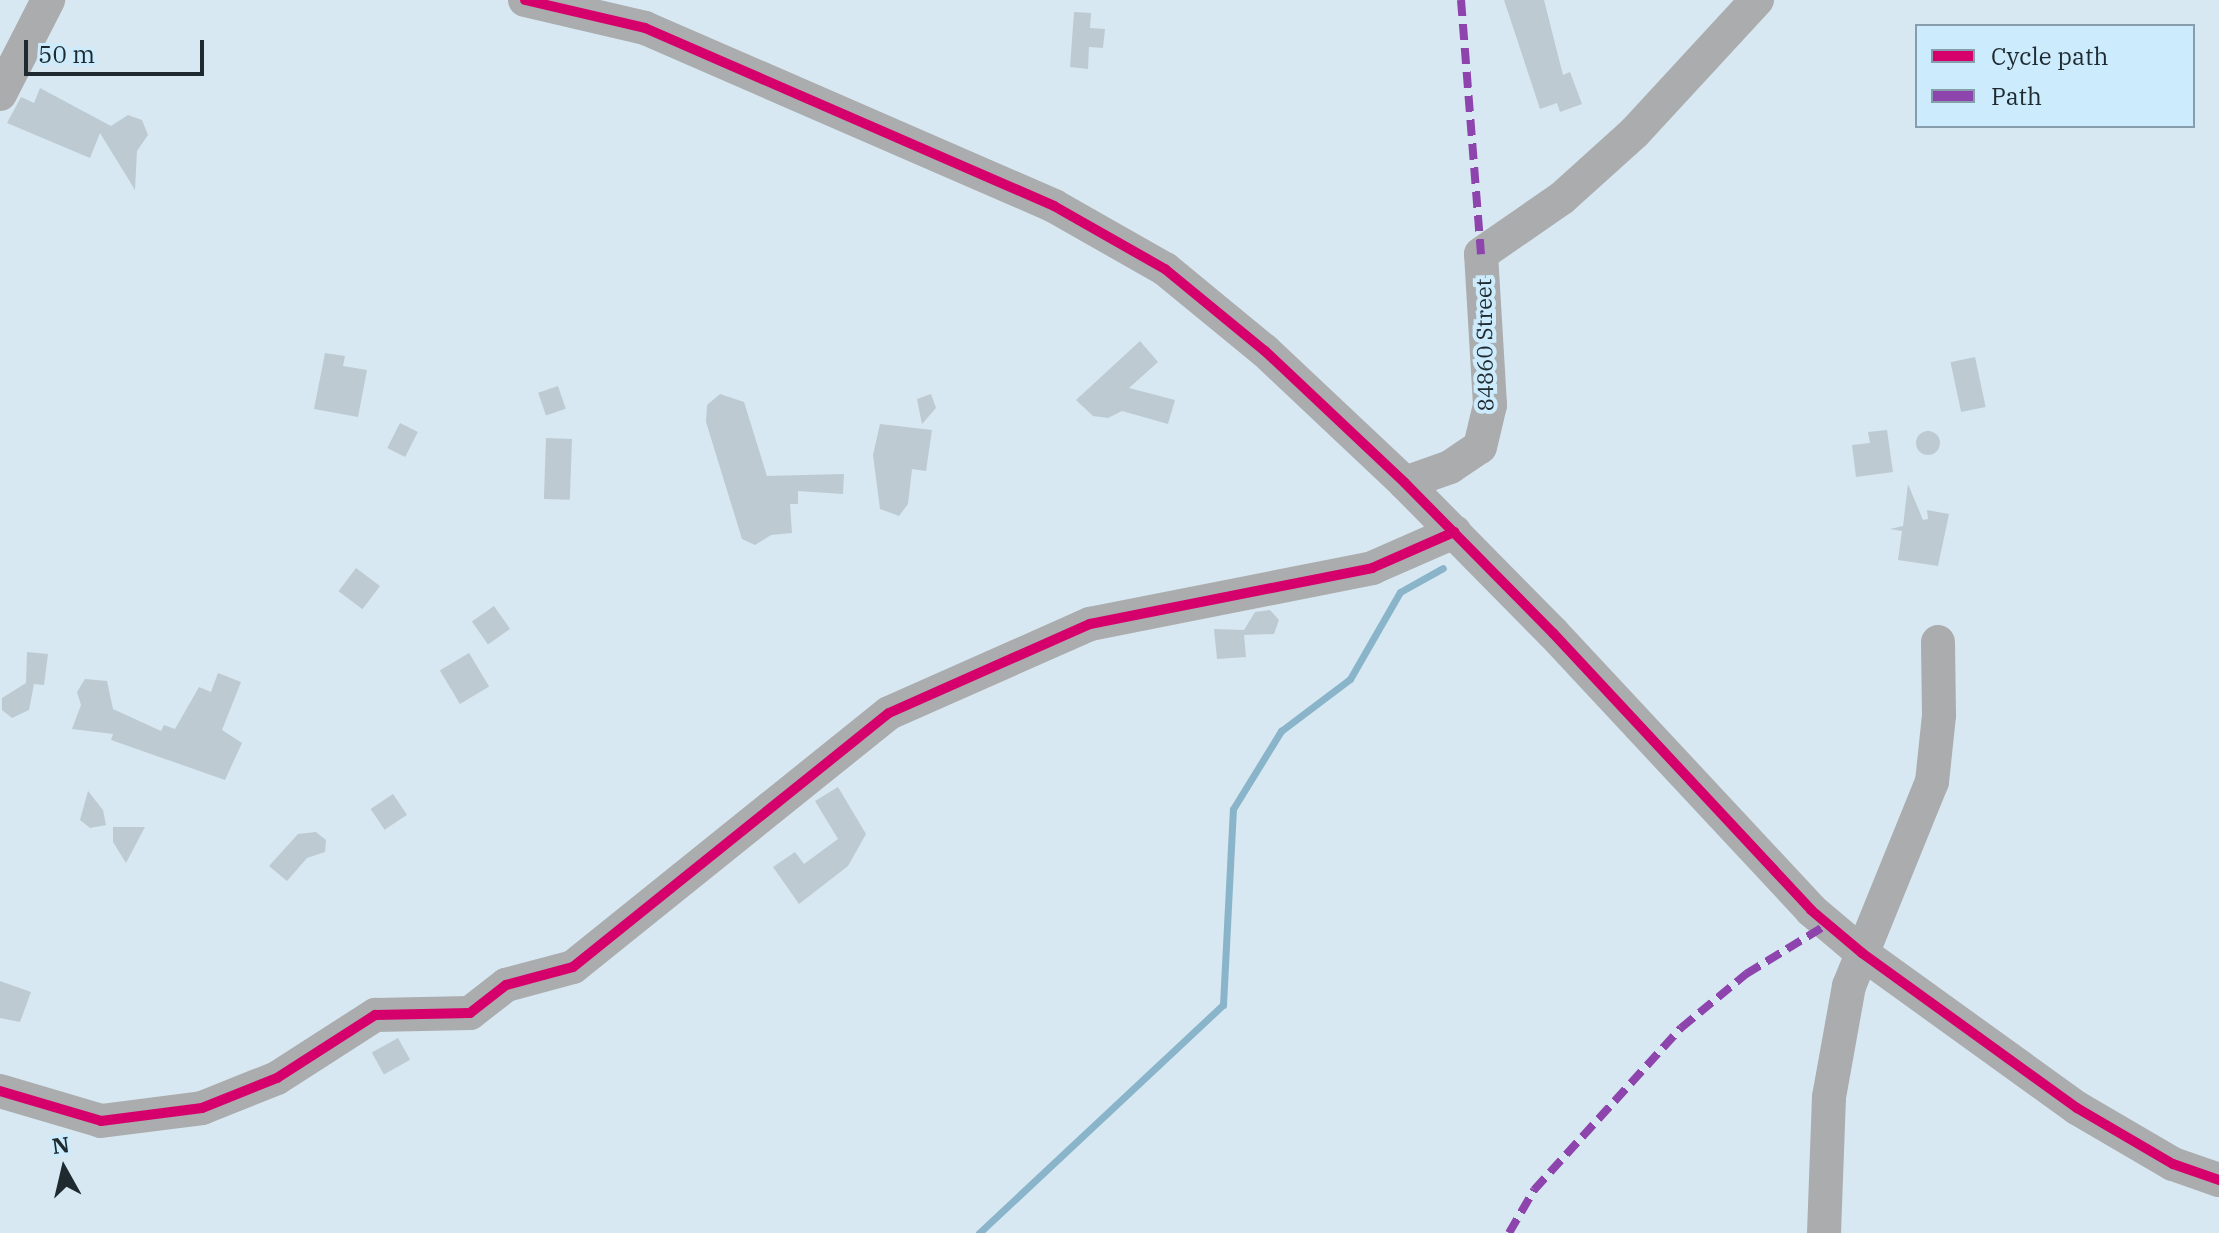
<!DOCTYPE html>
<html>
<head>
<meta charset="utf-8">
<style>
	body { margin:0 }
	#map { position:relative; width:2219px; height:1233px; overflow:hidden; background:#d7e8f2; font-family:"IBM Plex Serif",serif }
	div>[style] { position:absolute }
	.stream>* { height:7px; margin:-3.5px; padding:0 3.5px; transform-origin:3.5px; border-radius:3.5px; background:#89b4c9 }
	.building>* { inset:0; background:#bdcad2; transform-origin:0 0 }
	.round { border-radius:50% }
	.minor>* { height:34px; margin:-17px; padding:0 17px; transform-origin:17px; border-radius:17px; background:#abacad }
	.quiet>* { height:8px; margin-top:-4px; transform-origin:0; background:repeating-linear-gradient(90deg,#8e44ad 0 16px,transparent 0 24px) }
	.cycleway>* { height:10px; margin:-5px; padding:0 5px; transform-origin:5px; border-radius:5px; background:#d6006c }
	span { translate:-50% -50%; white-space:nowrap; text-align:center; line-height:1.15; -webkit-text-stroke:8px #ccecfd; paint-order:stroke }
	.street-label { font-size:22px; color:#1e2a30 }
	.legend { position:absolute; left:1915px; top:24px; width:280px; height:104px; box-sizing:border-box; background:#ccecfd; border:2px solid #869eab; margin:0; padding:10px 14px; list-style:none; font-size:24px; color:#1e2a30 }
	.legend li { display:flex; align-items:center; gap:16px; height:40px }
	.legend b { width:40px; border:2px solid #869eab }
	.north { position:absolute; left:24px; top:1129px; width:80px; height:80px; -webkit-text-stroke:6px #ccecfd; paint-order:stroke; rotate:352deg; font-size:22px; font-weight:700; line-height:32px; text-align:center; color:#1e2a30 }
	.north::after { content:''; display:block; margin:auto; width:28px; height:36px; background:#1e2a30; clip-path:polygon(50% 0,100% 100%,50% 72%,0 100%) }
	.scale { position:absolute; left:24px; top:40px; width:180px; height:36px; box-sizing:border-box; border:4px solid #1e2a30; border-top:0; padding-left:10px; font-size:24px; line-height:28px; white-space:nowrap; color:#1e2a30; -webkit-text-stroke:6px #ccecfd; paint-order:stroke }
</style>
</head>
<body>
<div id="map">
	<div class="stream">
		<i style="left:979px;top:1233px;width:334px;rotate:-43.1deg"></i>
		<i style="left:1223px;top:1005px;width:196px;rotate:-87.1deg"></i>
		<i style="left:1233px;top:809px;width:92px;rotate:-58.4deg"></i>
		<i style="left:1281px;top:731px;width:86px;rotate:-37deg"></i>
		<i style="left:1350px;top:679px;width:100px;rotate:-60.1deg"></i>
		<i style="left:1400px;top:592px;width:49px;rotate:-29.2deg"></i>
	</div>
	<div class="building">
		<i style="clip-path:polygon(1504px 0,1544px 0,1563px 75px,1570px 72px,1582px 104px,1560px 112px,1557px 103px,1540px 109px)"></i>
		<i style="clip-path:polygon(1074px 12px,1091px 13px,1090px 28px,1105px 29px,1103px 48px,1089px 47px,1088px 69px,1070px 67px)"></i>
		<i style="clip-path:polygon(40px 88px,111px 126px,128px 115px,142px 120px,148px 135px,137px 151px,135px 190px,100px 133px,90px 158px,7px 123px,21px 97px,34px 103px)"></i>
		<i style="clip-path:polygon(1140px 341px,1158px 362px,1129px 388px,1175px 400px,1168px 424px,1122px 411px,1108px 418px,1093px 416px,1076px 400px)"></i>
		<i style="clip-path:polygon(325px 353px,345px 356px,343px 366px,367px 370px,358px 417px,314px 409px)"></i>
		<i style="left:1975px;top:357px;width:51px;height:25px;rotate:78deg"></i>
		<i style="left:558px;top:386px;width:24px;height:21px;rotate:71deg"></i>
		<i style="clip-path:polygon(720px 394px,744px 402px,767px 476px,844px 474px,843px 494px,798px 491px,798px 504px,790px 504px,792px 533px,771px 535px,755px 545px,742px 539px,706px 422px,707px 405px)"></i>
		<i style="clip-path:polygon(931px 394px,936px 408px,922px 424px,917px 399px)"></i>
		<i style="left:400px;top:423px;width:20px;height:28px;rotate:27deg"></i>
		<i style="clip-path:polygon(880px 424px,932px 430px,926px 471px,912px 469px,908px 504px,899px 516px,880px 509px,873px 455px)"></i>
		<i style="clip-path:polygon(1887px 430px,1893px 472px,1856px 477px,1852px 445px,1870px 443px,1868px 432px)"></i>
		<i class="round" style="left:1916px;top:431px;width:24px;height:24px"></i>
		<i style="left:546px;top:438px;width:26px;height:61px;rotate:2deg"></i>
		<i style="clip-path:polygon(1908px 484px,1923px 520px,1928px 519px,1927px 510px,1949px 514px,1938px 566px,1898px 560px,1902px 531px,1890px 529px,1903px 526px)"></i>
		<i style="left:356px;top:568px;width:30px;height:29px;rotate:37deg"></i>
		<i style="left:494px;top:606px;width:28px;height:27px;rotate:55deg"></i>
		<i style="clip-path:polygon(1270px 610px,1279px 620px,1274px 634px,1244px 635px,1246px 657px,1217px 659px,1214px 629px,1244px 630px,1255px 612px)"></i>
		<i style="clip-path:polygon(27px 652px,48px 654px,44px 685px,34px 684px,29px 710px,12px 718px,2px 710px,2px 698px,26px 683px)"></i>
		<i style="left:469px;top:653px;width:39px;height:34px;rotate:59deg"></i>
		<i style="clip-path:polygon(218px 673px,241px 682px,222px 730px,242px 743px,225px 780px,111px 740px,113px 734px,72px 729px,81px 705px,77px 692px,85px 679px,107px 681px,113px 709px,161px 731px,164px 725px,175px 729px,199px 687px,211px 692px)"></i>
		<i style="clip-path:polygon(838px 787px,866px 834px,848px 866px,799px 904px,773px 867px,795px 852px,804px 864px,838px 839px,815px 801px)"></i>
		<i style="clip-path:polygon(88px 791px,103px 810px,106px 825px,90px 828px,80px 820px)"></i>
		<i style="left:393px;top:794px;width:25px;height:27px;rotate:56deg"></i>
		<i style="clip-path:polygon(113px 827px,145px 827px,126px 863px,113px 842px)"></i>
		<i style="clip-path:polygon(316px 832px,326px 840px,325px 852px,307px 858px,287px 881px,269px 866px,298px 834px)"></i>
		<i style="clip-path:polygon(0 981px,31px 992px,20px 1022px,0 1018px)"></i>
		<i style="left:398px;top:1038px;width:25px;height:30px;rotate:61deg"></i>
	</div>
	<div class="minor">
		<i style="left:525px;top:0;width:123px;rotate:13.1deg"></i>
		<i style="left:645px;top:28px;width:446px;rotate:23.5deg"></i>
		<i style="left:1054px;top:206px;width:128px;rotate:29.6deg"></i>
		<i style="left:1165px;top:269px;width:129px;rotate:39.4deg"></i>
		<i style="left:1265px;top:351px;width:192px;rotate:43.3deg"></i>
		<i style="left:1405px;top:483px;width:211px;rotate:45.4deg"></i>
		<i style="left:1553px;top:633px;width:379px;rotate:47deg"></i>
		<i style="left:1811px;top:910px;width:67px;rotate:40.1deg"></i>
		<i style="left:1862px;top:953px;width:265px;rotate:35.8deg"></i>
		<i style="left:2077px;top:1108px;width:111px;rotate:30.3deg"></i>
		<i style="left:2173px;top:1164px;width:49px;rotate:19.2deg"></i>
		<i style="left:0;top:94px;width:106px;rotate:-62.9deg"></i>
		<i style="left:1405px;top:483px;width:48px;rotate:-19.6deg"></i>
		<i style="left:1450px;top:467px;width:36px;rotate:-34deg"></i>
		<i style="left:1480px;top:447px;width:43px;rotate:-76.6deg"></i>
		<i style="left:1490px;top:405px;width:151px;rotate:-93.4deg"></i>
		<i style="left:1481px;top:254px;width:98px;rotate:-34.7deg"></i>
		<i style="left:1562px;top:198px;width:98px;rotate:-42.1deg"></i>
		<i style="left:1635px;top:132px;width:180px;rotate:-47.3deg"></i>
		<i style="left:0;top:1091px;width:105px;rotate:16.5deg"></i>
		<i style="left:101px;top:1121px;width:102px;rotate:-7.3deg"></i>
		<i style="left:202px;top:1108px;width:81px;rotate:-21.8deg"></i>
		<i style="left:277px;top:1078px;width:117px;rotate:-32.7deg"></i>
		<i style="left:375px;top:1015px;width:95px;rotate:-1.2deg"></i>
		<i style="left:470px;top:1013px;width:46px;rotate:-37.9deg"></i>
		<i style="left:506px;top:985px;width:69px;rotate:-15deg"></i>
		<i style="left:573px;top:967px;width:405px;rotate:-38.8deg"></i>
		<i style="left:889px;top:713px;width:220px;rotate:-23.9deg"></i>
		<i style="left:1090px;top:624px;width:288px;rotate:-11.2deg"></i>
		<i style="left:1372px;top:568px;width:90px;rotate:-23.7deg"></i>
		<i style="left:1824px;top:1233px;width:136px;rotate:-87.9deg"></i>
		<i style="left:1829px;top:1097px;width:113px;rotate:-79.8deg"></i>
		<i style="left:1849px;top:986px;width:220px;rotate:-67.9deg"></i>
		<i style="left:1932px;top:782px;width:67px;rotate:-84deg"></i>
		<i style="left:1939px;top:715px;width:73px;rotate:-90.8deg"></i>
	</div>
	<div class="quiet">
		<i style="left:1461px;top:0;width:255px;rotate:85.5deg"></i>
		<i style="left:1509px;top:1233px;width:50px;rotate:-59.8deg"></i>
		<i style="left:1534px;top:1190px;width:219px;rotate:-47.8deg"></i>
		<i style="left:1681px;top:1028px;width:85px;rotate:-39.7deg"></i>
		<i style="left:1746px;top:974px;width:96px;rotate:-31.4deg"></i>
	</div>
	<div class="cycleway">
		<i style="left:525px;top:0;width:123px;rotate:13.1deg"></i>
		<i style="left:645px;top:28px;width:446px;rotate:23.5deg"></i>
		<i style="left:1054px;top:206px;width:128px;rotate:29.6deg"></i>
		<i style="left:1165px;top:269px;width:129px;rotate:39.4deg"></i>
		<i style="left:1265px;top:351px;width:192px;rotate:43.3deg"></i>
		<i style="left:1405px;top:483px;width:211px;rotate:45.4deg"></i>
		<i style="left:1553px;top:633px;width:379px;rotate:47deg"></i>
		<i style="left:1811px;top:910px;width:67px;rotate:40.1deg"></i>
		<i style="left:1862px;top:953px;width:265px;rotate:35.8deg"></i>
		<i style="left:2077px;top:1108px;width:111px;rotate:30.3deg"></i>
		<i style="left:2173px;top:1164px;width:49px;rotate:19.2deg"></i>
		<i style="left:0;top:1091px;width:105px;rotate:16.5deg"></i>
		<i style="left:101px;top:1121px;width:102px;rotate:-7.3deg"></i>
		<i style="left:202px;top:1108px;width:81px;rotate:-21.8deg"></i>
		<i style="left:277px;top:1078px;width:117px;rotate:-32.7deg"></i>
		<i style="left:375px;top:1015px;width:95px;rotate:-1.2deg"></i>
		<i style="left:470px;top:1013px;width:46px;rotate:-37.9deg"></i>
		<i style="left:506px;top:985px;width:69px;rotate:-15deg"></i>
		<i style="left:573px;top:967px;width:405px;rotate:-38.8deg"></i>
		<i style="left:889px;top:713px;width:220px;rotate:-23.9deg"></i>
		<i style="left:1090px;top:624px;width:288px;rotate:-11.2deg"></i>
		<i style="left:1372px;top:568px;width:90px;rotate:-23.7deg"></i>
	</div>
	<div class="street-label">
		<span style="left:1484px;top:345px;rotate:-91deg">84860 Street</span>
	</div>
	<ul class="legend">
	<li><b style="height:10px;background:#d6006c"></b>Cycle path</li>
	<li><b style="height:10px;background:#8e44ad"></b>Path</li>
	</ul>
	<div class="north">N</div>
	<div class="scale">50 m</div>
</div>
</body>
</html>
